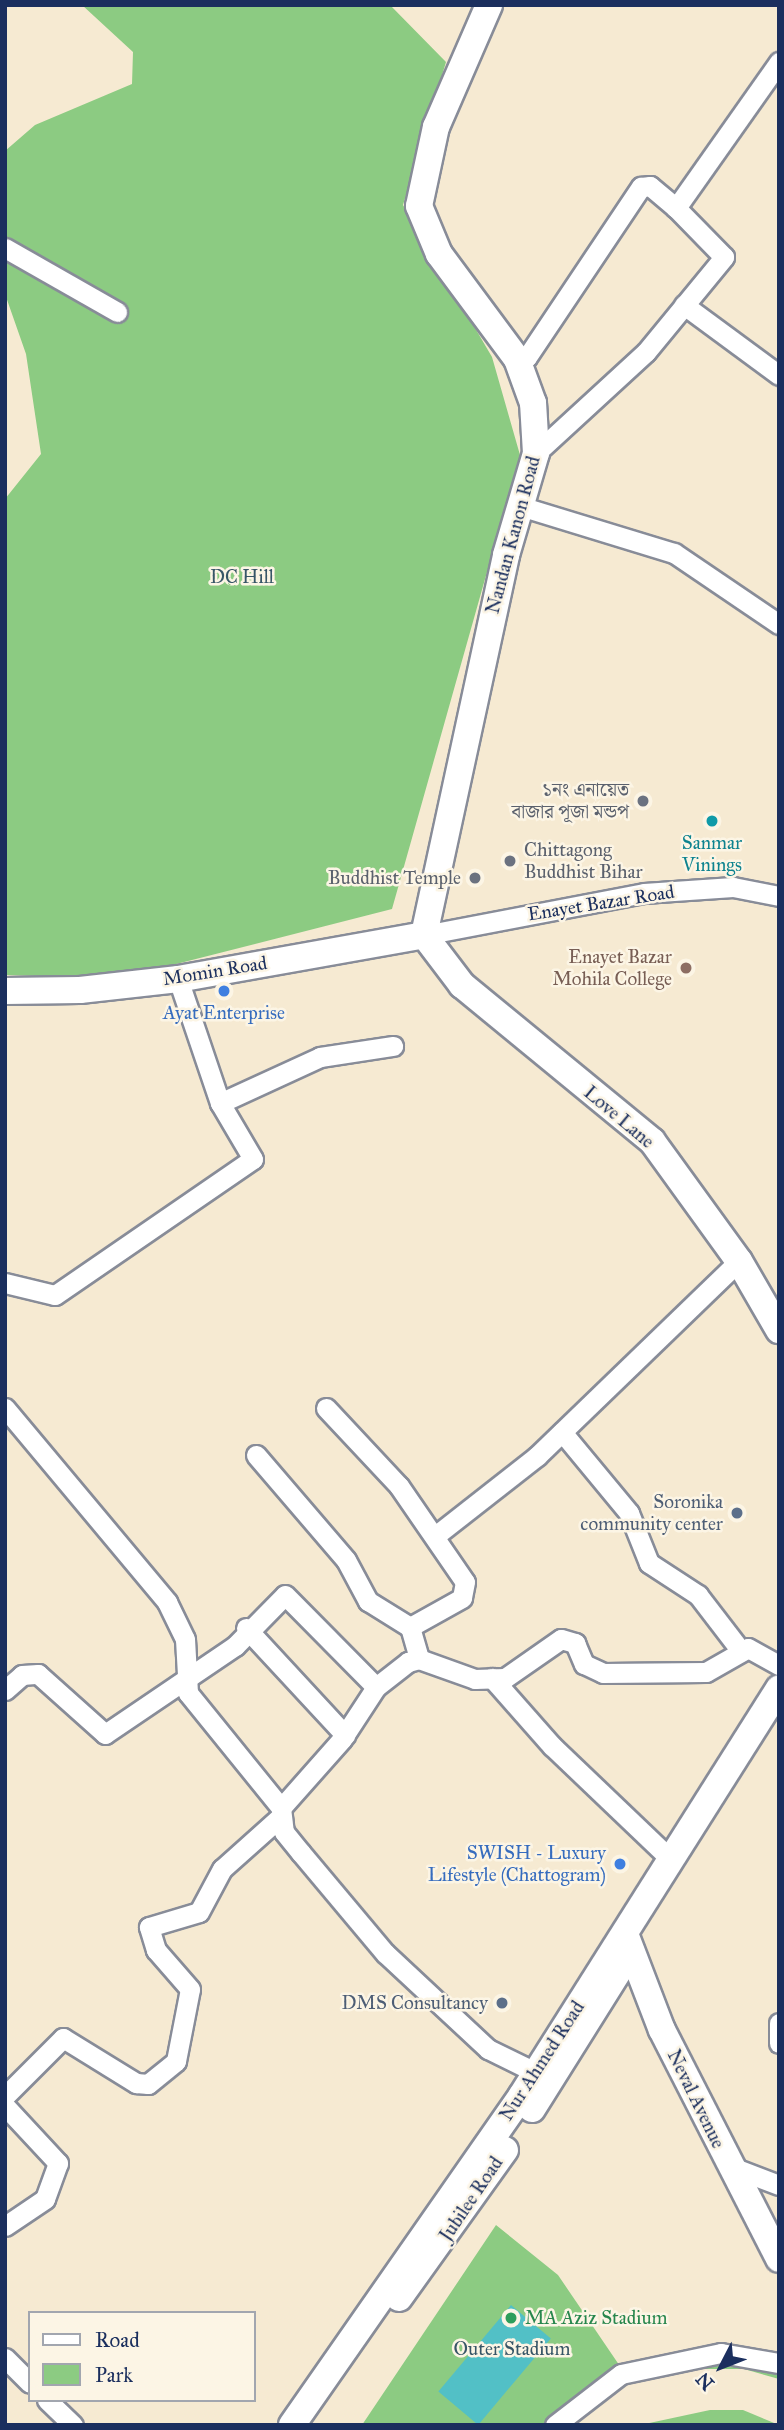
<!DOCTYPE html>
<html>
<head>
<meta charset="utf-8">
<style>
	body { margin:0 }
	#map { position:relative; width:784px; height:2430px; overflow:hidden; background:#f6ead2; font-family:"IM FELL Great Primer","Noto Serif Bengali",serif }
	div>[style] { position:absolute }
	.green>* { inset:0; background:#8ccb82 }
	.water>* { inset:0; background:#52c0c6; transform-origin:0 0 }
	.roads { filter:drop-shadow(2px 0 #888c98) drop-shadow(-2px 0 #888c98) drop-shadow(0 2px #888c98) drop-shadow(0 -2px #888c98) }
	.minor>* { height:19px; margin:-9.5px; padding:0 9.5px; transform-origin:9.5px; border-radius:9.5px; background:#fff }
	.major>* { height:26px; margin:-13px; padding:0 13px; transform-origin:13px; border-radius:13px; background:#fff }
	.dots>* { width:19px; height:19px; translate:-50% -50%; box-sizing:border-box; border:4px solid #fcf5e5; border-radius:50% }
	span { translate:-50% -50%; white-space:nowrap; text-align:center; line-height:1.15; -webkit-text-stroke:5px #fcf5e5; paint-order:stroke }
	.street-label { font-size:19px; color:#1b2f5e }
	.park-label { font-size:19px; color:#375667 }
	.worship-label { font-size:19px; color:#5b616d }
	.right { translate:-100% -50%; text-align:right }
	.left { translate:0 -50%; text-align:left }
	.culture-label { font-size:19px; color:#0d838f }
	.education-label { font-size:19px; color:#785e54 }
	.shop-label { font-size:19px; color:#366cbe }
	.service-label { font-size:19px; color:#4e5e75 }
	.leisure-label { font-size:19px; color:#27864d }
	.frame { position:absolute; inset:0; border:7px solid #1b2f5e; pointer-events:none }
	.legend { position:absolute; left:28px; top:2311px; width:228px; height:91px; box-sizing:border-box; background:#fcf5e5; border:2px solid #a2a6af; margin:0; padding:9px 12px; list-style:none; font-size:21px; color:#1b2f5e }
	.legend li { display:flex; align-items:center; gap:14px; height:35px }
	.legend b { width:35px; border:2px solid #a2a6af }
	.north { position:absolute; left:686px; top:2332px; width:70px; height:70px; -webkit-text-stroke:5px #fcf5e5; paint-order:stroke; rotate:228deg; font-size:19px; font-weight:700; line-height:28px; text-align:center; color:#1b2f5e }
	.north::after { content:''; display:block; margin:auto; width:24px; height:32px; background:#1b2f5e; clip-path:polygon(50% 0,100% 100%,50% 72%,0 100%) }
</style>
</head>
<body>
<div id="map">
	<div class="green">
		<i style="clip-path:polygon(82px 5px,390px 5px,446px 62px,403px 205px,492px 357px,520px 455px,392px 909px,121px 978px,5px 975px,5px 499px,41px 454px,26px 354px,5px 294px,5px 151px,35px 125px,132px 84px,133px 52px)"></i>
		<i style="clip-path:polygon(496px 2225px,558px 2275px,628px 2378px,684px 2363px,748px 2362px,779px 2371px,779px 2379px,744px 2369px,688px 2369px,630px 2381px,570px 2425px,362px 2425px)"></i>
		<i style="clip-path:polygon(710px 2410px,743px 2410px,779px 2425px,640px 2425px)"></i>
	</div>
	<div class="water">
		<i style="left:511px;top:2305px;width:52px;height:113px;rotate:40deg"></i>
	</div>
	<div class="roads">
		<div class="minor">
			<i style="left:5px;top:248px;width:129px;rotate:29.7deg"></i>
			<i style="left:684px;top:305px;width:118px;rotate:36.4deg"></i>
			<i style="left:517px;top:359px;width:10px;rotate:-11deg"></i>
			<i style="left:527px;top:357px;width:205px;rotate:-56.2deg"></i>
			<i style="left:641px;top:187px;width:9px;rotate:-6deg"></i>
			<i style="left:650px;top:186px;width:34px;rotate:40deg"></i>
			<i style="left:536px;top:453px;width:149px;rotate:-42.6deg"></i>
			<i style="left:646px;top:352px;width:123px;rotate:-50.6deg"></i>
			<i style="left:724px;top:257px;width:69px;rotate:-134.4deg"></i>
			<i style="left:676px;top:208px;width:179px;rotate:-54.8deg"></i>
			<i style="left:520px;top:506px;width:161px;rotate:17deg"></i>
			<i style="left:674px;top:553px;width:127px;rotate:34.1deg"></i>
			<i style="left:424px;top:935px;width:224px;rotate:-10.8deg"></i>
			<i style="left:644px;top:893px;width:89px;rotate:-3.9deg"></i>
			<i style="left:733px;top:887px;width:47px;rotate:11.1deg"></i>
			<i style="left:220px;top:1103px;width:110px;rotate:-24.7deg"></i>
			<i style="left:320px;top:1057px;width:74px;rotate:-8.6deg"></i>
			<i style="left:5px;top:1283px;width:51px;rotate:13.5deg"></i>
			<i style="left:55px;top:1295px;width:240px;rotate:-34.5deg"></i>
			<i style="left:253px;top:1159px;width:65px;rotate:-120.5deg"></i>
			<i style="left:220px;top:1103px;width:131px;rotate:-108.7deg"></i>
			<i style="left:5px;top:1408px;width:253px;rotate:50.1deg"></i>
			<i style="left:167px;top:1602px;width:41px;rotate:64.1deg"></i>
			<i style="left:185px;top:1639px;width:54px;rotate:86.8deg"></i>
			<i style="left:188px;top:1693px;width:148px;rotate:51deg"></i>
			<i style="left:281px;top:1808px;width:24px;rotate:83deg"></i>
			<i style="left:284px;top:1832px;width:27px;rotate:51deg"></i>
			<i style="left:301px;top:1853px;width:131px;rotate:50deg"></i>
			<i style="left:385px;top:1953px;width:141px;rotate:43deg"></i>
			<i style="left:488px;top:2049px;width:52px;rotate:26.1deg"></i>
			<i style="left:326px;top:1408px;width:107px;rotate:46.9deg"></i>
			<i style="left:399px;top:1486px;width:116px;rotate:55.5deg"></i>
			<i style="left:465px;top:1582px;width:16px;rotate:101deg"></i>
			<i style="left:462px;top:1598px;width:60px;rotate:150.9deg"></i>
			<i style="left:562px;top:1432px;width:105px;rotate:50.4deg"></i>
			<i style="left:629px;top:1513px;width:54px;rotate:68.2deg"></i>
			<i style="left:649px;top:1563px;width:59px;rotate:33.1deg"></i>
			<i style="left:698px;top:1595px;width:71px;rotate:52.5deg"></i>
			<i style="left:256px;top:1455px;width:138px;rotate:49.4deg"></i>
			<i style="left:346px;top:1560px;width:47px;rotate:61.8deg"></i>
			<i style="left:368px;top:1601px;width:49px;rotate:31.8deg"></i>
			<i style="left:410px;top:1627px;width:33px;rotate:74deg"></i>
			<i style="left:435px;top:1536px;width:130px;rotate:-38.1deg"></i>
			<i style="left:537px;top:1456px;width:281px;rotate:-44deg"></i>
			<i style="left:246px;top:1628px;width:146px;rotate:47.2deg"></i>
			<i style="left:492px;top:1678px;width:91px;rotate:48.6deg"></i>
			<i style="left:552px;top:1746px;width:162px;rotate:43.7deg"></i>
			<i style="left:5px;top:1690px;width:23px;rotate:-41deg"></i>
			<i style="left:22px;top:1675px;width:16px;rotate:-4deg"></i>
			<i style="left:38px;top:1674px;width:90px;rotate:41.8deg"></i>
			<i style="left:105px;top:1734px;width:157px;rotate:-34.1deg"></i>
			<i style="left:235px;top:1646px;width:71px;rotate:-45.6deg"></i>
			<i style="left:285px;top:1595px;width:129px;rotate:45.3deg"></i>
			<i style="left:281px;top:1808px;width:92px;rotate:-48.5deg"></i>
			<i style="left:342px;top:1739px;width:62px;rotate:-56.8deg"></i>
			<i style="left:376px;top:1687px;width:41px;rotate:-38deg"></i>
			<i style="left:408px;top:1662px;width:11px;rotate:-15deg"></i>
			<i style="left:419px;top:1659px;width:59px;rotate:19.7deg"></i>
			<i style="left:475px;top:1679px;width:30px;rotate:-2deg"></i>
			<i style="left:505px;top:1678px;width:68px;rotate:-34.9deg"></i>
			<i style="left:561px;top:1639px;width:15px;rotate:16deg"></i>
			<i style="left:575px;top:1643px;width:23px;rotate:67deg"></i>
			<i style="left:584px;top:1664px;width:21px;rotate:25deg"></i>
			<i style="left:603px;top:1673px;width:103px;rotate:-0.6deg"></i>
			<i style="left:706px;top:1672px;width:48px;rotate:-29.7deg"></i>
			<i style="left:748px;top:1648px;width:35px;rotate:29deg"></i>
			<i style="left:779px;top:2023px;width:20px;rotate:90deg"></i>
			<i style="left:5px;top:2096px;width:82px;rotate:-45deg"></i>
			<i style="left:63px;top:2038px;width:86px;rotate:31.7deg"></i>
			<i style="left:136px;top:2083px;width:12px;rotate:5deg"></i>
			<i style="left:148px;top:2084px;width:36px;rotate:-39deg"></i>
			<i style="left:176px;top:2061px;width:73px;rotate:-79deg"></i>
			<i style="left:190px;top:1989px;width:52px;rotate:-131.1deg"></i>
			<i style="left:156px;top:1950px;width:24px;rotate:-107deg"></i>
			<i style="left:149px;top:1927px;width:52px;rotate:-16.7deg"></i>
			<i style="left:199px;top:1912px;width:49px;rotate:-61.9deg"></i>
			<i style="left:222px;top:1869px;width:76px;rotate:-41.8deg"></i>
			<i style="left:5px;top:2106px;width:78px;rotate:47.1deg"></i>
			<i style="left:58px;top:2163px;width:38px;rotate:110deg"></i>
			<i style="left:45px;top:2199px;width:48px;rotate:146deg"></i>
			<i style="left:729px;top:2166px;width:53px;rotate:20.8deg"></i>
			<i style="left:5px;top:2358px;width:35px;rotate:45deg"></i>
			<i style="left:47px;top:2400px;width:36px;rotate:44deg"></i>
			<i style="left:555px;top:2425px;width:83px;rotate:-37.7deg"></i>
			<i style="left:621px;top:2374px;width:102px;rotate:-11.9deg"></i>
			<i style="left:721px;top:2353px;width:59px;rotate:9.8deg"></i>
		</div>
		<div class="major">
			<i style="left:424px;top:935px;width:389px;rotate:-77.8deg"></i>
			<i style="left:506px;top:555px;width:106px;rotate:-73.6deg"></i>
			<i style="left:536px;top:453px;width:50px;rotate:-93.4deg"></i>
			<i style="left:533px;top:403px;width:47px;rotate:-110deg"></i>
			<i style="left:517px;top:359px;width:131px;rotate:-126.6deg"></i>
			<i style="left:439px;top:254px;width:52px;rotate:-112.6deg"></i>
			<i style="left:419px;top:206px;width:81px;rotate:-77.9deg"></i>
			<i style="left:436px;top:127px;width:133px;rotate:-66.5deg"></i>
			<i style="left:424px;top:935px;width:63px;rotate:52.8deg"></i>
			<i style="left:462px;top:985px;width:246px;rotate:39.4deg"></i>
			<i style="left:652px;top:1141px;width:148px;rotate:54.1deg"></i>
			<i style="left:739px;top:1261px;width:80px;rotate:59.9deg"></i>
			<i style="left:5px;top:991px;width:75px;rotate:-0.8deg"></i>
			<i style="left:80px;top:990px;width:99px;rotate:-6.4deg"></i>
			<i style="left:178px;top:979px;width:250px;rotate:-10.1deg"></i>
			<i style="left:627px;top:1939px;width:97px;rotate:69deg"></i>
			<i style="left:662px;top:2030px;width:257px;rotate:62.9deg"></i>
			<i style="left:532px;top:2109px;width:175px;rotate:-57.9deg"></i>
			<i style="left:399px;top:2298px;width:182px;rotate:-54.4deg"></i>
			<i style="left:292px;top:2425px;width:402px;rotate:-55.1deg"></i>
			<i style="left:522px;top:2095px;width:481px;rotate:-57.7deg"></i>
		</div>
	</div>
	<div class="dots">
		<i style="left:643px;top:801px;background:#6b7280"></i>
		<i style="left:712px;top:821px;background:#0f9aa8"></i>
		<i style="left:510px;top:861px;background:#6b7280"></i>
		<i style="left:475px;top:878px;background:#6b7280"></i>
		<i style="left:686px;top:968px;background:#8d6e63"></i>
		<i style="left:224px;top:991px;background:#3f7fe0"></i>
		<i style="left:737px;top:1513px;background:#5c6f8a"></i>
		<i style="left:620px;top:1864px;background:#3f7fe0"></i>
		<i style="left:502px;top:2003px;background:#5c6f8a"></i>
		<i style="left:511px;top:2318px;background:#2e9e5b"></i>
	</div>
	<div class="street-label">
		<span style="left:513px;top:535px;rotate:-75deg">Nandan Kanon Road</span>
		<span style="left:601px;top:903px;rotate:-9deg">Enayet Bazar Road</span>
		<span style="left:215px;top:971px;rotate:-9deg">Momin Road</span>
		<span style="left:619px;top:1117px;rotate:40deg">Love Lane</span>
		<span style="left:542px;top:2061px;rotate:-57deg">Nur Ahmed Road</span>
		<span style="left:696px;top:2099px;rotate:64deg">Neval Avenue</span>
		<span style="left:471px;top:2199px;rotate:-56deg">Jubilee Road</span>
	</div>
	<div class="park-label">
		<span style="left:242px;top:577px">DC Hill</span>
		<span style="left:512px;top:2349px">Outer Stadium</span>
	</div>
	<div class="worship-label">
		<span class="right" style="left:629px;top:801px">১নং এনায়েত<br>বাজার পূজা মন্ডপ</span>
		<span class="left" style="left:524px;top:861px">Chittagong<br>Buddhist Bihar</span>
		<span class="right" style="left:461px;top:878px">Buddhist Temple</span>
	</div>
	<div class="culture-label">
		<span style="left:712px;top:854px">Sanmar<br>Vinings</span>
	</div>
	<div class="education-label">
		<span class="right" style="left:672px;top:968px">Enayet Bazar<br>Mohila College</span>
	</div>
	<div class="shop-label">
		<span style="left:224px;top:1013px">Ayat Enterprise</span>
		<span class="right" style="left:606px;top:1864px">SWISH - Luxury<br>Lifestyle (Chattogram)</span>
	</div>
	<div class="service-label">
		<span class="right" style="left:723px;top:1513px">Soronika<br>community center</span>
		<span class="right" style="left:488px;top:2003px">DMS Consultancy</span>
	</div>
	<div class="leisure-label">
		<span class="left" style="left:525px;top:2318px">MA Aziz Stadium</span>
	</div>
	<div class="frame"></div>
	<ul class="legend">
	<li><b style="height:9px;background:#fff"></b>Road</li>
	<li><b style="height:19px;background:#8ccb82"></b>Park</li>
	</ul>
	<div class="north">N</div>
</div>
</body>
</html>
